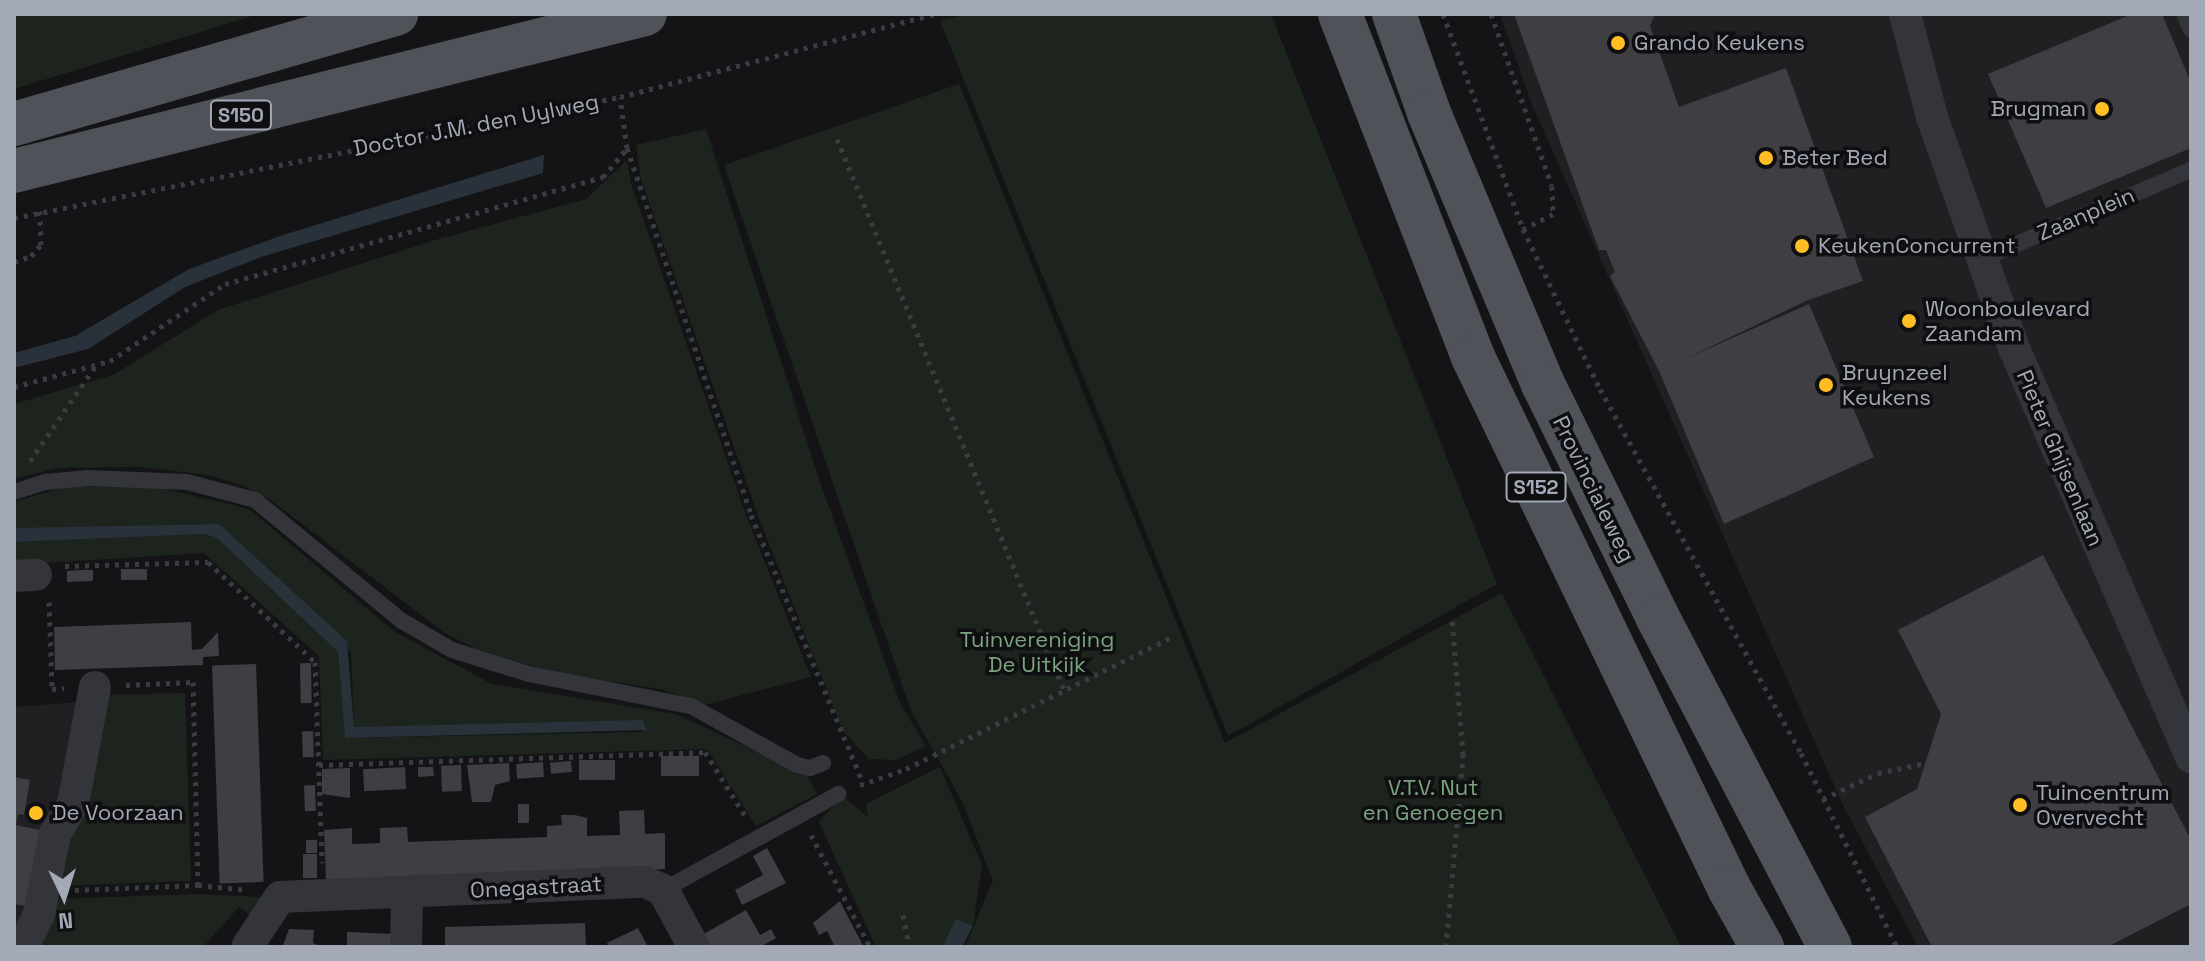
<!DOCTYPE html>
<html>
<head>
<meta charset="utf-8">
<style>
	body { margin:0 }
	#map { position:relative; width:2205px; height:961px; overflow:hidden; background:#141416; font-family:"Space Grotesk",sans-serif }
	div>[style] { position:absolute }
	.built>* { inset:0; background:#202023 }
	.green>* { inset:0; background:#1c241d }
	.water>* { inset:0; background:#29323b }
	.building>* { inset:0; background:#3e3e43; transform-origin:0 0 }
	.path>* { height:5px; margin-top:-2.5px; transform-origin:0; background:repeating-linear-gradient(90deg,#3a3c42 0 4px,transparent 0 10px) }
	.service>* { height:16px; margin:-8px; padding:0 8px; transform-origin:8px; border-radius:8px; background:#34353b }
	.minor>* { height:32px; margin:-16px; padding:0 16px; transform-origin:16px; border-radius:16px; background:#34353b }
	.primary>* { height:44px; margin:-22px; padding:0 22px; transform-origin:22px; border-radius:22px; background:#50525a }
	.dots>* { width:22px; height:22px; translate:-50% -50%; box-sizing:border-box; border:4px solid #0f0f11; border-radius:50% }
	span { translate:-50% -50%; white-space:nowrap; text-align:center; line-height:1.15; -webkit-text-stroke:7px #0f0f11; paint-order:stroke }
	.shield-label span { padding:2px 6px; background:#0f0f11; border:2px solid; border-radius:6px; -webkit-text-stroke-width:0 }
	.shield-label { font-size:20px; color:#a4a9b7; font-weight:700 }
	.poi-label { font-size:22px; color:#a4a9b7 }
	.left { translate:0 -50%; text-align:left }
	.right { translate:-100% -50%; text-align:right }
	.street-label { font-size:22px; color:#a4a9b7 }
	.park-label { font-size:22px; color:#7aa47e }
	.frame { position:absolute; inset:0; border:16px solid #a4a9b7; pointer-events:none }
	.north { position:absolute; left:24px; top:857px; width:80px; height:80px; -webkit-text-stroke:6px #0f0f11; paint-order:stroke; rotate:176deg; font-size:22px; font-weight:700; line-height:32px; text-align:center; color:#a4a9b7 }
	.north::after { content:''; display:block; margin:auto; width:28px; height:36px; background:#a4a9b7; clip-path:polygon(50% 0,100% 100%,50% 72%,0 100%) }
</style>
</head>
<body>
<div id="map">
	<div class="built">
		<i style="clip-path:polygon(1500px 14px,2191px 14px,2191px 947px,1918px 947px,1842px 803px,1533px 107px)"></i>
		<i style="clip-path:polygon(79px 702px,65px 802px,14px 942px,14px 707px)"></i>
	</div>
	<div class="green">
		<i style="clip-path:polygon(14px 14px,259px 14px,14px 89px)"></i>
		<i style="clip-path:polygon(967px 14px,1271px 14px,1497px 584px,1228px 736px,940px 21px)"></i>
		<i style="clip-path:polygon(959px 84px,1225px 743px,1502px 593px,1681px 947px,965px 947px,993px 881px,963px 803px,911px 711px,724px 165px)"></i>
		<i style="clip-path:polygon(706px 129px,820px 482px,900px 703px,926px 746px,896px 760px,869px 759px,843px 731px,757px 513px,641px 179px,636px 145px)"></i>
		<i style="clip-path:polygon(627px 160px,631px 184px,747px 518px,811px 677px,704px 705px,661px 689px,564px 675px,479px 650px,445px 633px,268px 498px,242px 485px,208px 475px,140px 467px,58px 468px,14px 479px,14px 404px,113px 375px,218px 310px,435px 240px,586px 199px)"></i>
		<i style="clip-path:polygon(67px 486px,161px 488px,249px 509px,395px 632px,492px 684px,676px 714px,807px 775px,817px 794px,756px 826px,707px 749px,323px 760px,319px 656px,204px 553px,14px 565px,14px 542px,205px 534px,217px 538px,338px 652px,345px 738px,642px 732px,646px 722px,354px 727px,351px 652px,219px 524px,14px 529px,14px 502px)"></i>
		<i style="clip-path:polygon(185px 693px,191px 881px,59px 886px,102px 695px)"></i>
		<i style="clip-path:polygon(940px 767px,982px 865px,973px 926px,956px 919px,942px 947px,876px 947px,819px 822px,842px 796px,868px 817px,866px 804px)"></i>
		<i style="clip-path:polygon(197px 894px,264px 897px,251px 916px,239px 907px,203px 947px,36px 947px,52px 899px)"></i>
	</div>
	<div class="water">
		<i style="clip-path:polygon(544px 155px,543px 173px,261px 257px,185px 287px,88px 349px,14px 368px,14px 353px,75px 336px,189px 269px,283px 235px)"></i>
		<i style="clip-path:polygon(219px 524px,347px 641px,354px 727px,643px 720px,647px 730px,345px 738px,338px 652px,217px 538px,205px 534px,14px 542px,16px 528px)"></i>
		<i style="clip-path:polygon(956px 919px,973px 926px,962px 947px,942px 947px)"></i>
	</div>
	<div class="building">
		<i style="clip-path:polygon(1514px 14px,1655px 14px,1650px 26px,1679px 107px,1786px 68px,1863px 281px,1808px 300px,1685px 359px,1809px 304px,1874px 457px,1724px 524px,1659px 371px,1610px 276px,1615px 272px,1606px 250px,1599px 250px)"></i>
		<i style="clip-path:polygon(2132px 14px,2162px 14px,2191px 83px,2191px 148px,2046px 208px,1988px 74px)"></i>
		<i style="clip-path:polygon(2043px 555px,2191px 840px,2191px 904px,2107px 947px,1932px 947px,1865px 817px,1917px 789px,1941px 714px,1898px 630px)"></i>
		<i style="left:121px;top:569px;width:26px;height:11px"></i>
		<i style="clip-path:polygon(80px 570px,93px 570px,93px 581px,67px 582px,67px 571px)"></i>
		<i style="clip-path:polygon(191px 622px,192px 650px,202px 649px,218px 632px,219px 656px,203px 657px,203px 665px,55px 670px,54px 627px)"></i>
		<i style="left:311px;top:663px;width:40px;height:11px;rotate:89deg"></i>
		<i style="left:256px;top:664px;width:218px;height:44px;rotate:88deg"></i>
		<i style="left:313px;top:731px;width:26px;height:11px;rotate:88deg"></i>
		<i style="left:699px;top:756px;width:20px;height:38px;rotate:90deg"></i>
		<i style="left:615px;top:760px;width:20px;height:36px;rotate:90deg"></i>
		<i style="left:571px;top:761px;width:11px;height:21px;rotate:85deg"></i>
		<i style="left:543px;top:762px;width:15px;height:27px;rotate:86deg"></i>
		<i style="clip-path:polygon(509px 763px,510px 781px,495px 785px,491px 802px,472px 802px,467px 765px)"></i>
		<i style="left:461px;top:765px;width:26px;height:20px;rotate:88deg"></i>
		<i style="left:405px;top:767px;width:22px;height:42px;rotate:87deg"></i>
		<i style="clip-path:polygon(418px 767px,433px 767px,434px 776px,418px 777px)"></i>
		<i style="clip-path:polygon(350px 768px,350px 798px,322px 794px,322px 769px)"></i>
		<i style="clip-path:polygon(14px 777px,30px 780px,24px 815px,18px 814px,16px 825px,40px 830px,26px 906px,14px 904px)"></i>
		<i style="left:315px;top:785px;width:26px;height:11px;rotate:88deg"></i>
		<i style="left:518px;top:804px;width:11px;height:19px"></i>
		<i style="clip-path:polygon(644px 810px,645px 834px,665px 833px,665px 869px,326px 880px,324px 830px,352px 828px,352px 844px,380px 843px,380px 828px,407px 827px,408px 842px,547px 837px,547px 826px,562px 825px,561px 815px,575px 815px,587px 818px,587px 836px,620px 835px,619px 811px)"></i>
		<i style="left:306px;top:840px;width:11px;height:13px"></i>
		<i style="clip-path:polygon(767px 848px,786px 883px,742px 905px,735px 890px,763px 875px,753px 856px)"></i>
		<i style="left:303px;top:854px;width:14px;height:24px"></i>
		<i style="clip-path:polygon(840px 901px,849px 919px,864px 947px,835px 947px,827px 931px,819px 935px,813px 923px)"></i>
		<i style="clip-path:polygon(746px 910px,760px 935px,771px 929px,776px 938px,760px 947px,706px 947px,700px 936px)"></i>
		<i style="clip-path:polygon(585px 923px,586px 947px,445px 947px,445px 927px)"></i>
		<i style="clip-path:polygon(638px 928px,648px 947px,609px 947px,607px 943px)"></i>
		<i style="clip-path:polygon(289px 929px,314px 930px,313px 943px,323px 947px,283px 945px)"></i>
		<i style="clip-path:polygon(347px 932px,395px 934px,394px 947px,347px 947px)"></i>
	</div>
	<div class="path">
		<i style="left:1443px;top:14px;width:229px;rotate:69.6deg"></i>
		<i style="left:1523px;top:229px;width:178px;rotate:64.3deg"></i>
		<i style="left:1600px;top:389px;width:416px;rotate:61.1deg"></i>
		<i style="left:1801px;top:753px;width:216px;rotate:63.7deg"></i>
		<i style="left:1491px;top:14px;width:182px;rotate:70.5deg"></i>
		<i style="left:1552px;top:186px;width:28px;rotate:88deg"></i>
		<i style="left:1553px;top:214px;width:34px;rotate:153deg"></i>
		<i style="left:837px;top:139px;width:596px;rotate:67.61deg"></i>
		<i style="left:627px;top:148px;width:387px;rotate:71.3deg"></i>
		<i style="left:751px;top:515px;width:290px;rotate:67.3deg"></i>
		<i style="left:14px;top:218px;width:618px;rotate:-11.29deg"></i>
		<i style="left:620px;top:97px;width:325px;rotate:-14.8deg"></i>
		<i style="left:14px;top:262px;width:18px;rotate:-19deg"></i>
		<i style="left:31px;top:256px;width:15px;rotate:-48deg"></i>
		<i style="left:41px;top:245px;width:34px;rotate:-92deg"></i>
		<i style="left:14px;top:387px;width:99px;rotate:-15.2deg"></i>
		<i style="left:110px;top:361px;width:138px;rotate:-33.8deg"></i>
		<i style="left:225px;top:284px;width:393px;rotate:-15.8deg"></i>
		<i style="left:603px;top:177px;width:38px;rotate:-50deg"></i>
		<i style="left:627px;top:148px;width:51px;rotate:-97.8deg"></i>
		<i style="left:30px;top:461px;width:118px;rotate:-55.4deg"></i>
		<i style="left:65px;top:566px;width:143px;rotate:-1.6deg"></i>
		<i style="left:208px;top:562px;width:146px;rotate:43.1deg"></i>
		<i style="left:315px;top:662px;width:201px;rotate:88deg"></i>
		<i style="left:49px;top:602px;width:87px;rotate:88deg"></i>
		<i style="left:52px;top:689px;width:12px;rotate:-5deg"></i>
		<i style="left:126px;top:685px;width:67px;rotate:-2.6deg"></i>
		<i style="left:193px;top:682px;width:203px;rotate:88.6deg"></i>
		<i style="left:198px;top:885px;width:50px;rotate:5.7deg"></i>
		<i style="left:319px;top:765px;width:386px;rotate:-1.9deg"></i>
		<i style="left:705px;top:752px;width:77px;rotate:57.8deg"></i>
		<i style="left:860px;top:785px;width:49px;rotate:-19.2deg"></i>
		<i style="left:906px;top:769px;width:295px;rotate:-26.4deg"></i>
		<i style="left:1823px;top:799px;width:61px;rotate:-25.3deg"></i>
		<i style="left:1878px;top:773px;width:49px;rotate:-11.8deg"></i>
		<i style="left:811px;top:835px;width:127px;rotate:62.2deg"></i>
		<i style="left:75px;top:890px;width:123px;rotate:-2.3deg"></i>
		<i style="left:903px;top:915px;width:33px;rotate:79deg"></i>
		<i style="left:1446px;top:947px;width:193px;rotate:-84.9deg"></i>
		<i style="left:1463px;top:755px;width:137px;rotate:-94.6deg"></i>
	</div>
	<div class="service">
		<i style="left:2184px;top:14px;width:17px;rotate:66deg"></i>
		<i style="left:1982px;top:259px;width:227px;rotate:-23.1deg"></i>
		<i style="left:14px;top:492px;width:33px;rotate:-18deg"></i>
		<i style="left:45px;top:482px;width:43px;rotate:-5.3deg"></i>
		<i style="left:88px;top:478px;width:99px;rotate:2.3deg"></i>
		<i style="left:187px;top:482px;width:70px;rotate:14.8deg"></i>
		<i style="left:255px;top:500px;width:190px;rotate:39.5deg"></i>
		<i style="left:402px;top:621px;width:58px;rotate:30.1deg"></i>
		<i style="left:452px;top:650px;width:81px;rotate:17.3deg"></i>
		<i style="left:529px;top:674px;width:165px;rotate:11.2deg"></i>
		<i style="left:691px;top:706px;width:121px;rotate:29.1deg"></i>
		<i style="left:797px;top:765px;width:13px;rotate:13deg"></i>
		<i style="left:810px;top:768px;width:14px;rotate:-21deg"></i>
		<i style="left:663px;top:890px;width:200px;rotate:-28.7deg"></i>
	</div>
	<div class="minor">
		<i style="left:1905px;top:14px;width:106px;rotate:75.3deg"></i>
		<i style="left:1932px;top:117px;width:245px;rotate:70.5deg"></i>
		<i style="left:2014px;top:348px;width:446px;rotate:66.6deg"></i>
		<i style="left:14px;top:576px;width:22px;rotate:-3deg"></i>
		<i style="left:23px;top:947px;width:37px;rotate:-64deg"></i>
		<i style="left:39px;top:914px;width:82px;rotate:-78.7deg"></i>
		<i style="left:55px;top:834px;width:35px;rotate:-59deg"></i>
		<i style="left:73px;top:804px;width:119px;rotate:-79.4deg"></i>
		<i style="left:247px;top:947px;width:60px;rotate:-56.6deg"></i>
		<i style="left:280px;top:897px;width:365px;rotate:-2.4deg"></i>
		<i style="left:645px;top:882px;width:20px;rotate:24deg"></i>
		<i style="left:663px;top:890px;width:65px;rotate:61.5deg"></i>
		<i style="left:406px;top:947px;width:53px;rotate:-88.9deg"></i>
	</div>
	<div class="primary">
		<i style="left:1340px;top:14px;width:368px;rotate:68.8deg"></i>
		<i style="left:1473px;top:357px;width:589px;rotate:64.26deg"></i>
		<i style="left:1729px;top:888px;width:68px;rotate:60.8deg"></i>
		<i style="left:1394px;top:14px;width:105px;rotate:70.5deg"></i>
		<i style="left:1429px;top:113px;width:294px;rotate:67.2deg"></i>
		<i style="left:1543px;top:384px;width:261px;rotate:63.8deg"></i>
		<i style="left:1658px;top:618px;width:371px;rotate:62.4deg"></i>
		<i style="left:14px;top:124px;width:398px;rotate:-16.1deg"></i>
		<i style="left:14px;top:171px;width:650px;rotate:-13.97deg"></i>
	</div>
	<div class="dots">
		<i style="left:1618px;top:43px;background:#ffbe23"></i>
		<i style="left:2102px;top:109px;background:#ffbe23"></i>
		<i style="left:1766px;top:158px;background:#ffbe23"></i>
		<i style="left:1802px;top:246px;background:#ffbe23"></i>
		<i style="left:1909px;top:321px;background:#ffbe23"></i>
		<i style="left:1826px;top:385px;background:#ffbe23"></i>
		<i style="left:2020px;top:805px;background:#ffbe23"></i>
		<i style="left:36px;top:813px;background:#ffbe23"></i>
	</div>
	<div class="shield-label">
		<span style="left:241px;top:115px">S150</span>
		<span style="left:1536px;top:487px">S152</span>
	</div>
	<div class="poi-label">
		<span class="left" style="left:1634px;top:43px">Grando Keukens</span>
		<span class="right" style="left:2086px;top:109px">Brugman</span>
		<span class="left" style="left:1782px;top:158px">Beter Bed</span>
		<span class="left" style="left:1818px;top:246px">KeukenConcurrent</span>
		<span class="left" style="left:1925px;top:321px">Woonboulevard<br>Zaandam</span>
		<span class="left" style="left:1842px;top:385px">Bruynzeel<br>Keukens</span>
		<span class="left" style="left:2036px;top:805px">Tuincentrum<br>Overvecht</span>
		<span class="left" style="left:52px;top:813px">De Voorzaan</span>
	</div>
	<div class="street-label">
		<span style="left:476px;top:125px;rotate:-11deg">Doctor J.M. den Uylweg</span>
		<span style="left:2086px;top:214px;rotate:-23deg">Zaanplein</span>
		<span style="left:2060px;top:458px;rotate:67deg">Pieter Ghijsenlaan</span>
		<span style="left:1594px;top:489px;rotate:64deg">Provincialeweg</span>
		<span style="left:536px;top:887px;rotate:-3deg">Onegastraat</span>
	</div>
	<div class="park-label">
		<span style="left:1037px;top:652px">Tuinvereniging<br>De Uitkijk</span>
		<span style="left:1433px;top:800px">V.T.V. Nut<br>en Genoegen</span>
	</div>
	<div class="frame"></div>
	<div class="north">N</div>
</div>
</body>
</html>
